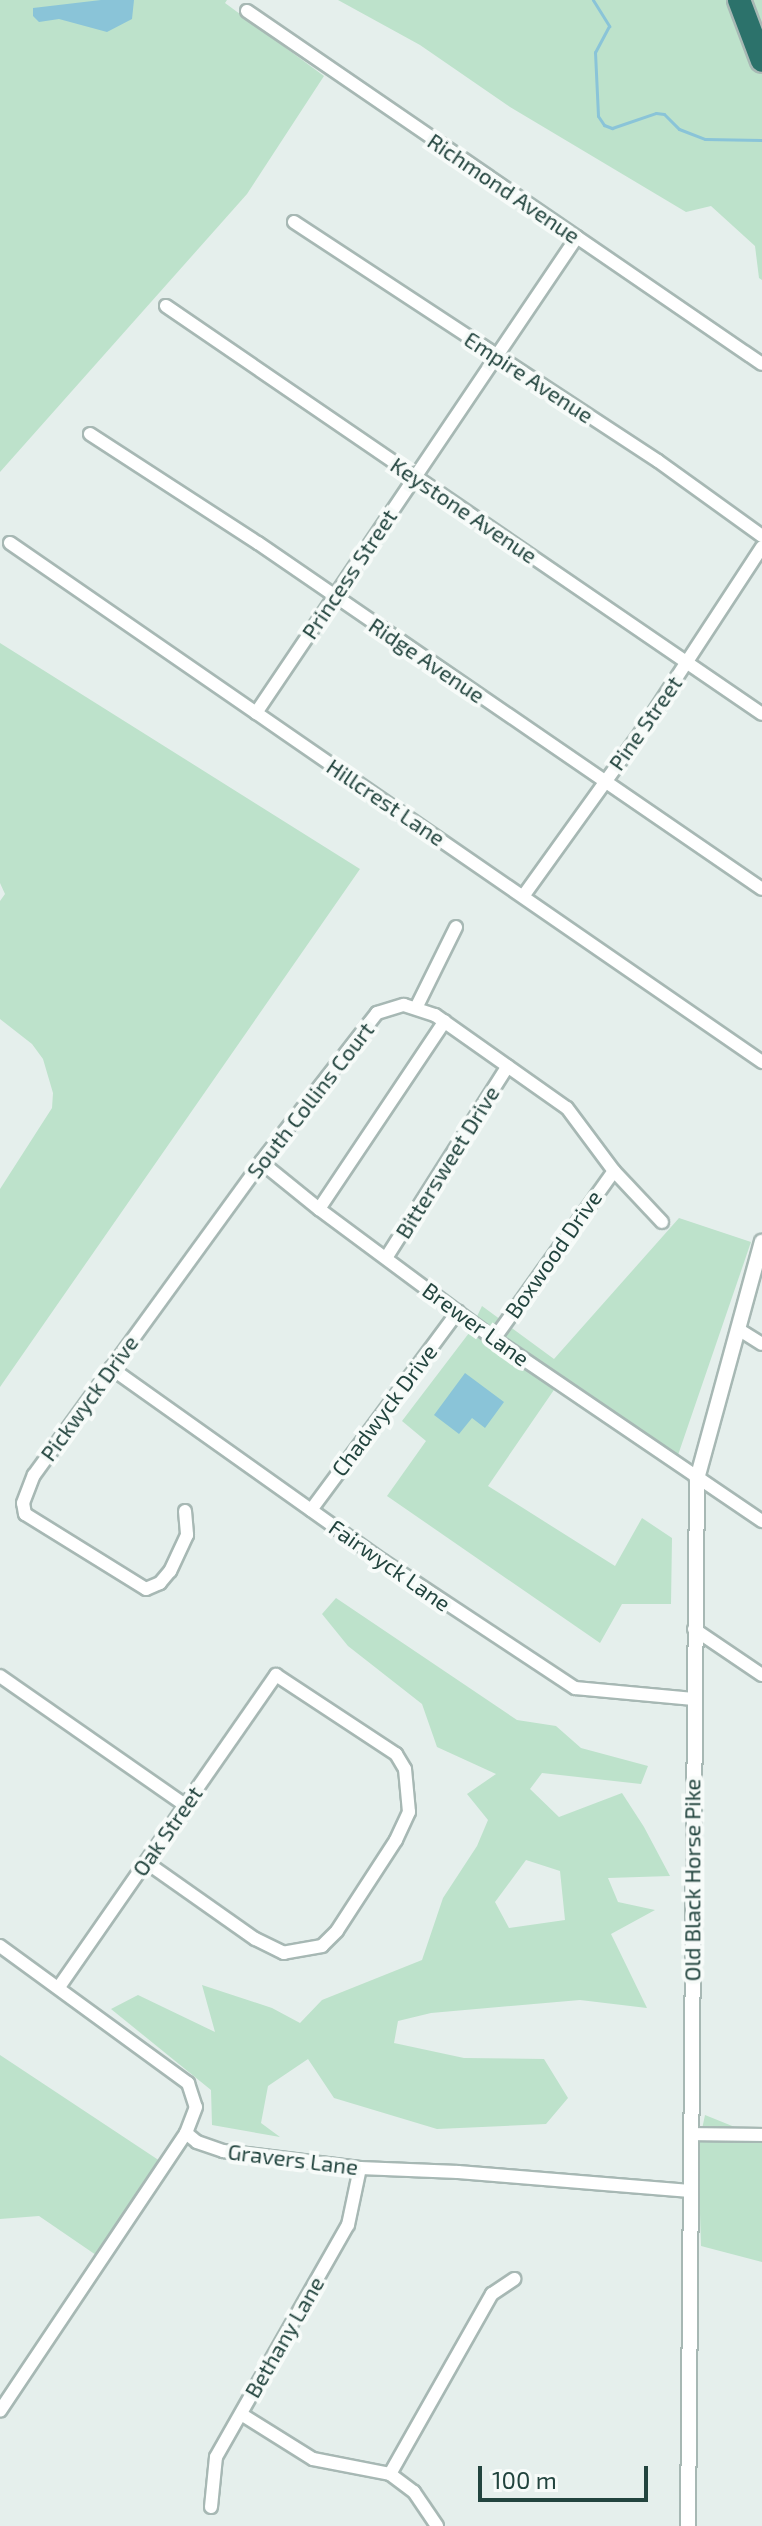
<!DOCTYPE html>
<html>
<head>
<meta charset="utf-8">
<style>
	body { margin:0 }
	#map { position:relative; width:762px; height:2526px; overflow:hidden; background:#e5efec; font-family:"Exo 2",sans-serif }
	div>[style] { position:absolute }
	.green>* { inset:0; background:#bde2cb }
	.water>* { inset:0; background:#8ac4d8 }
	.stream>* { height:3px; margin:-1.5px; padding:0 1.5px; transform-origin:1.5px; border-radius:1.5px; background:#8ac4d8 }
	.roads { filter:drop-shadow(2px 0 #a7b8b4) drop-shadow(-2px 0 #a7b8b4) drop-shadow(0 2px #a7b8b4) drop-shadow(0 -2px #a7b8b4) }
	.minor>* { height:12px; margin:-6px; padding:0 6px; transform-origin:6px; border-radius:6px; background:#fff }
	.tertiary>* { height:14px; margin:-7px; padding:0 7px; transform-origin:7px; border-radius:7px; background:#fff }
	.motorway>* { height:22px; margin:-11px; padding:0 11px; transform-origin:11px; border-radius:11px; background:#2c726b }
	span { translate:-50% -50%; white-space:nowrap; text-align:center; line-height:1.15; -webkit-text-stroke:8px #f7fbf9; paint-order:stroke }
	.street-label { font-size:22px; color:#22443e }
	.scale { position:absolute; left:478px; top:2466px; width:170px; height:36px; box-sizing:border-box; border:4px solid #22443e; border-top:0; padding-left:10px; font-size:24px; line-height:28px; white-space:nowrap; color:#22443e; -webkit-text-stroke:6px #f7fbf9; paint-order:stroke }
</style>
</head>
<body>
<div id="map">
	<div class="green">
		<i style="clip-path:polygon(0 0,227px 0,225px 3px,324px 76px,247px 194px,0 472px)"></i>
		<i style="clip-path:polygon(338px 0,762px 0,762px 280px,759px 278px,755px 246px,711px 206px,686px 212px,510px 107px,420px 45px)"></i>
		<i style="clip-path:polygon(0 643px,360px 869px,0 1387px,0 1189px,52px 1108px,53px 1093px,43px 1059px,32px 1044px,0 1019px,0 901px,5px 894px,0 883px)"></i>
		<i style="clip-path:polygon(679px 1218px,751px 1242px,677px 1458px,558px 1384px,488px 1486px,615px 1566px,642px 1518px,672px 1538px,671px 1604px,622px 1604px,600px 1643px,387px 1496px,426px 1441px,402px 1421px,469px 1333px,482px 1306px,554px 1359px)"></i>
		<i style="clip-path:polygon(evenodd,336px 1598px,517px 1720px,556px 1726px,581px 1748px,648px 1766px,641px 1784px,542px 1773px,530px 1789px,559px 1817px,622px 1793px,644px 1827px,670px 1876px,608px 1878px,618px 1902px,655px 1910px,611px 1934px,647px 2008px,580px 2000px,431px 2013px,398px 2021px,394px 2043px,464px 2058px,544px 2059px,568px 2098px,546px 2124px,437px 2129px,334px 2098px,308px 2059px,268px 2086px,261px 2123px,280px 2137px,212px 2125px,211px 2090px,111px 2009px,138px 1995px,215px 2032px,202px 1985px,272px 2008px,300px 2023px,322px 2000px,422px 1960px,443px 1898px,477px 1846px,488px 1820px,467px 1794px,496px 1774px,437px 1747px,422px 1704px,348px 1646px,322px 1614px,336px 1598px,526px 1860px,560px 1871px,565px 1920px,509px 1928px,495px 1902px,526px 1860px)"></i>
		<i style="clip-path:polygon(0 2055px,163px 2163px,96px 2255px,39px 2216px,0 2219px)"></i>
		<i style="clip-path:polygon(705px 2115px,762px 2138px,762px 2262px,701px 2246px,698px 2148px)"></i>
	</div>
	<div class="water">
		<i style="clip-path:polygon(101px 0,134px 0,132px 19px,107px 32px,59px 19px,39px 22px,33px 16px,33px 8px)"></i>
		<i style="clip-path:polygon(465px 1373px,504px 1402px,485px 1428px,472px 1418px,459px 1434px,434px 1415px)"></i>
	</div>
	<div class="stream">
		<i style="left:593px;top:0;width:31px;rotate:58deg"></i>
		<i style="left:609px;top:26px;width:30px;rotate:118deg"></i>
		<i style="left:595px;top:52px;width:64px;rotate:87.3deg"></i>
		<i style="left:598px;top:116px;width:11px;rotate:56deg"></i>
		<i style="left:604px;top:125px;width:9px;rotate:21deg"></i>
		<i style="left:612px;top:128px;width:46px;rotate:-18.8deg"></i>
		<i style="left:656px;top:113px;width:8px;rotate:7deg"></i>
		<i style="left:664px;top:114px;width:21px;rotate:45deg"></i>
		<i style="left:679px;top:129px;width:28px;rotate:21deg"></i>
		<i style="left:705px;top:139px;width:57px;rotate:1deg"></i>
	</div>
	<div class="roads">
		<div class="minor">
			<i style="left:247px;top:11px;width:624px;rotate:34.43deg"></i>
			<i style="left:294px;top:222px;width:435px;rotate:33.3deg"></i>
			<i style="left:658px;top:461px;width:128px;rotate:35.8deg"></i>
			<i style="left:166px;top:306px;width:722px;rotate:34.39deg"></i>
			<i style="left:90px;top:434px;width:200px;rotate:33deg"></i>
			<i style="left:258px;top:543px;width:611px;rotate:34.47deg"></i>
			<i style="left:10px;top:543px;width:914px;rotate:34.61deg"></i>
			<i style="left:256px;top:713px;width:574px;rotate:-56.01deg"></i>
			<i style="left:524px;top:895px;width:193px;rotate:-54.3deg"></i>
			<i style="left:637px;top:738px;width:228px;rotate:-56.8deg"></i>
			<i style="left:417px;top:1006px;width:88px;rotate:-63.7deg"></i>
			<i style="left:261px;top:1162px;width:75px;rotate:39deg"></i>
			<i style="left:319px;top:1209px;width:218px;rotate:36.6deg"></i>
			<i style="left:494px;top:1339px;width:324px;rotate:34.2deg"></i>
			<i style="left:319px;top:1209px;width:226px;rotate:-56.2deg"></i>
			<i style="left:386px;top:1258px;width:227px;rotate:-57.6deg"></i>
			<i style="left:738px;top:1329px;width:28px;rotate:32deg"></i>
			<i style="left:494px;top:1339px;width:206px;rotate:-54.5deg"></i>
			<i style="left:111px;top:1368px;width:334px;rotate:35.4deg"></i>
			<i style="left:383px;top:1561px;width:230px;rotate:33.5deg"></i>
			<i style="left:575px;top:1688px;width:119px;rotate:5.3deg"></i>
			<i style="left:311px;top:1510px;width:247px;rotate:-53.5deg"></i>
			<i style="left:185px;top:1511px;width:24px;rotate:85deg"></i>
			<i style="left:187px;top:1535px;width:40px;rotate:115deg"></i>
			<i style="left:170px;top:1571px;width:16px;rotate:130deg"></i>
			<i style="left:160px;top:1583px;width:15px;rotate:157deg"></i>
			<i style="left:146px;top:1589px;width:142px;rotate:-148.2deg"></i>
			<i style="left:25px;top:1514px;width:11px;rotate:-100deg"></i>
			<i style="left:23px;top:1503px;width:30px;rotate:-69deg"></i>
			<i style="left:34px;top:1475px;width:387px;rotate:-54deg"></i>
			<i style="left:261px;top:1162px;width:189px;rotate:-52.1deg"></i>
			<i style="left:377px;top:1013px;width:28px;rotate:-17deg"></i>
			<i style="left:404px;top:1005px;width:33px;rotate:18deg"></i>
			<i style="left:435px;top:1015px;width:161px;rotate:35.2deg"></i>
			<i style="left:567px;top:1108px;width:79px;rotate:53.3deg"></i>
			<i style="left:614px;top:1171px;width:70px;rotate:46.7deg"></i>
			<i style="left:694px;top:1629px;width:82px;rotate:34.1deg"></i>
			<i style="left:0;top:1676px;width:226px;rotate:34.9deg"></i>
			<i style="left:0;top:1946px;width:233px;rotate:36.1deg"></i>
			<i style="left:188px;top:2083px;width:25px;rotate:72deg"></i>
			<i style="left:196px;top:2107px;width:28px;rotate:111deg"></i>
			<i style="left:186px;top:2133px;width:334px;rotate:123.8deg"></i>
			<i style="left:59px;top:1987px;width:152px;rotate:-55.2deg"></i>
			<i style="left:146px;top:1862px;width:228px;rotate:-55.2deg"></i>
			<i style="left:276px;top:1675px;width:144px;rotate:33.4deg"></i>
			<i style="left:396px;top:1754px;width:17px;rotate:59deg"></i>
			<i style="left:405px;top:1769px;width:43px;rotate:84.7deg"></i>
			<i style="left:409px;top:1812px;width:31px;rotate:115deg"></i>
			<i style="left:396px;top:1840px;width:108px;rotate:123deg"></i>
			<i style="left:337px;top:1931px;width:21px;rotate:135deg"></i>
			<i style="left:322px;top:1946px;width:39px;rotate:170deg"></i>
			<i style="left:284px;top:1953px;width:32px;rotate:-154deg"></i>
			<i style="left:255px;top:1939px;width:133px;rotate:-144.8deg"></i>
			<i style="left:186px;top:2133px;width:14px;rotate:39deg"></i>
			<i style="left:197px;top:2142px;width:28px;rotate:19deg"></i>
			<i style="left:223px;top:2151px;width:138px;rotate:7.1deg"></i>
			<i style="left:360px;top:2168px;width:98px;rotate:2.3deg"></i>
			<i style="left:458px;top:2172px;width:233px;rotate:4.7deg"></i>
			<i style="left:691px;top:2134px;width:71px;rotate:0.8deg"></i>
			<i style="left:241px;top:2414px;width:85px;rotate:32deg"></i>
			<i style="left:313px;top:2459px;width:78px;rotate:11deg"></i>
			<i style="left:390px;top:2474px;width:30px;rotate:37deg"></i>
			<i style="left:414px;top:2492px;width:41px;rotate:55.9deg"></i>
			<i style="left:390px;top:2474px;width:207px;rotate:-60.5deg"></i>
			<i style="left:492px;top:2294px;width:27px;rotate:-34deg"></i>
			<i style="left:211px;top:2507px;width:50px;rotate:-84.3deg"></i>
			<i style="left:216px;top:2457px;width:267px;rotate:-60.4deg"></i>
			<i style="left:348px;top:2225px;width:58px;rotate:-78.1deg"></i>
		</div>
		<div class="tertiary">
			<i style="left:688px;top:2526px;width:1047px;rotate:-89.51deg"></i>
			<i style="left:697px;top:1479px;width:246px;rotate:-74.7deg"></i>
		</div>
		<div class="motorway">
			<i style="left:739px;top:0;width:65px;rotate:69.3deg"></i>
		</div>
	</div>
	<div class="street-label">
		<span style="left:504px;top:188px;rotate:34deg">Richmond Avenue</span>
		<span style="left:529px;top:377px;rotate:33deg">Empire Avenue</span>
		<span style="left:464px;top:510px;rotate:34deg">Keystone Avenue</span>
		<span style="left:349px;top:574px;rotate:-56deg">Princess Street</span>
		<span style="left:427px;top:660px;rotate:34deg">Ridge Avenue</span>
		<span style="left:645px;top:723px;rotate:-55deg">Pine Street</span>
		<span style="left:386px;top:802px;rotate:34deg">Hillcrest Lane</span>
		<span style="left:310px;top:1100px;rotate:-52deg">South Collins Court</span>
		<span style="left:447px;top:1162px;rotate:-58deg">Bittersweet Drive</span>
		<span style="left:553px;top:1254px;rotate:-55deg">Boxwood Drive</span>
		<span style="left:476px;top:1324px;rotate:36deg">Brewer Lane</span>
		<span style="left:89px;top:1398px;rotate:-54deg">Pickwyck Drive</span>
		<span style="left:384px;top:1410px;rotate:-53deg">Chadwyck Drive</span>
		<span style="left:390px;top:1565px;rotate:35deg">Fairwyck Lane</span>
		<span style="left:167px;top:1831px;rotate:-55deg">Oak Street</span>
		<span style="left:692px;top:1880px;rotate:-90deg">Old Black Horse Pike</span>
		<span style="left:293px;top:2159px;rotate:7deg">Gravers Lane</span>
		<span style="left:284px;top:2337px;rotate:-60deg">Bethany Lane</span>
	</div>
	<div class="scale">100 m</div>
</div>
</body>
</html>
